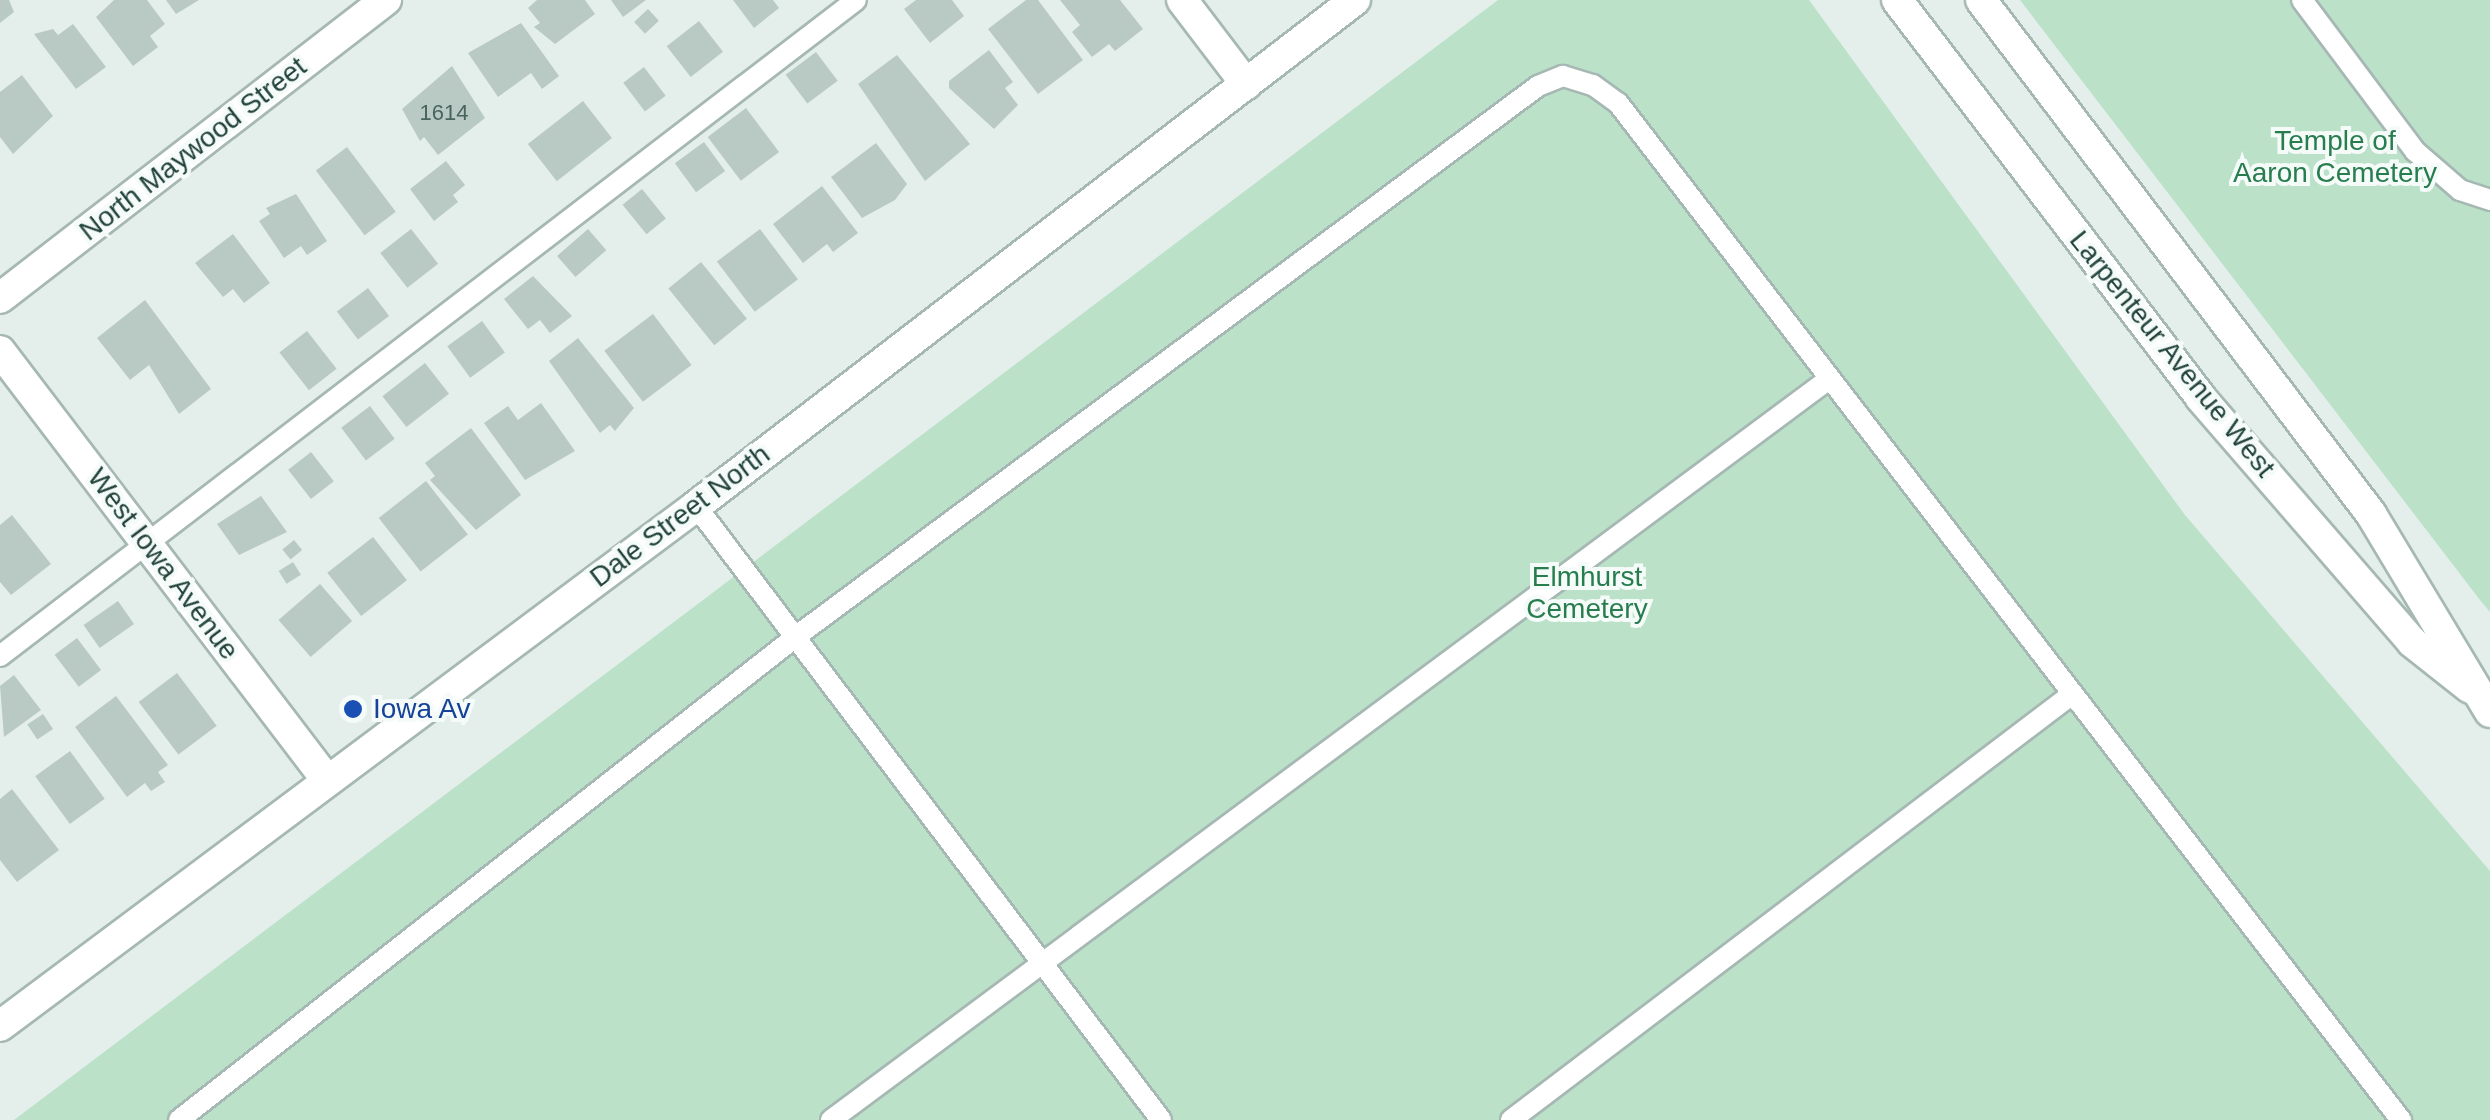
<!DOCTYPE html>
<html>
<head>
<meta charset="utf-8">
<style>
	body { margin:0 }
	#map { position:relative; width:2490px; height:1120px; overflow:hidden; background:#e4efeb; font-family:Helvetica,sans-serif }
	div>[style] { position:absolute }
	.green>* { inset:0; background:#bce1c9 }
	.building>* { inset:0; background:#b9cac4; transform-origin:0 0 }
	.roads { filter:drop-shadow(2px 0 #a6b8b3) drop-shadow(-2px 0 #a6b8b3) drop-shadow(0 2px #a6b8b3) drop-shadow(0 -2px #a6b8b3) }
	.lane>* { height:20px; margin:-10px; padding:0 10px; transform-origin:10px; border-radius:10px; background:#fff }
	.street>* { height:30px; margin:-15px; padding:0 15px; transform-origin:15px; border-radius:15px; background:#fff }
	.secondary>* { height:30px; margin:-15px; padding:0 15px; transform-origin:15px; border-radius:15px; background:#fff }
	.dots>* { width:28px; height:28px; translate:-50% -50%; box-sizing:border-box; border:5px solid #f5fbf8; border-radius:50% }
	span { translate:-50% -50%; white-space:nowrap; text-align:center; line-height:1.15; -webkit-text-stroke:8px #f5fbf8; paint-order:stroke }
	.number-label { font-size:22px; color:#48645e }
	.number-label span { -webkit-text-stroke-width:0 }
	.park-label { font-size:28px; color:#287d4f }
	.street-label { font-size:28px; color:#22423c }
	.transit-label { font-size:28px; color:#164399 }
	.left { translate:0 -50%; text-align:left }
</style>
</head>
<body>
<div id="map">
	<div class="green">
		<i style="clip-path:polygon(1498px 0,1809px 0,2185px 515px,2490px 871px,2490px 1120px,14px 1120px)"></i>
		<i style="clip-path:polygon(2020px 0,2490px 0,2490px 612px,2480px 600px)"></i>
	</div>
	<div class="building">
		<i style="clip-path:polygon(0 0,9px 0,14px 12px,0 23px)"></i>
		<i style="clip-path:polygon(114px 0,147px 0,165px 24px,150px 36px,158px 47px,133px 66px,96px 17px)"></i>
		<i style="clip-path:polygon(166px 0,199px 0,176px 14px)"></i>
		<i style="clip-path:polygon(537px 0,585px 0,595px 14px,555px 44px,534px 27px,540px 23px,528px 8px)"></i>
		<i style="clip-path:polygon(611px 0,646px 0,623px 17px)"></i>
		<i style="clip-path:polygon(733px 0,773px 0,779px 8px,754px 28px)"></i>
		<i style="clip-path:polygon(916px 0,952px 0,964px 16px,930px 43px,904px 9px)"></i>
		<i style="clip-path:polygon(1026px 0,1038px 0,1083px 60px,1038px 94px,988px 29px)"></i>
		<i style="clip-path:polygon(1060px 0,1120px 0,1143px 29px,1115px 51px,1109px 44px,1092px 57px,1072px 32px,1080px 25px)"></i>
		<i style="left:648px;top:9px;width:16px;height:19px;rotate:47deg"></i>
		<i style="left:699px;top:21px;width:39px;height:41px;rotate:52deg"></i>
		<i style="clip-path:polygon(521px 23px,559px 76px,542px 89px,531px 73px,498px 97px,468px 53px)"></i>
		<i style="clip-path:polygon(73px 24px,106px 67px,76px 89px,34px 34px,53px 29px,58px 35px)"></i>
		<i style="clip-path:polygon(989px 50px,1013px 82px,1005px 88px,1018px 105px,994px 129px,949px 88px,949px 81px)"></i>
		<i style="left:816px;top:52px;width:36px;height:38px;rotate:53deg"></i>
		<i style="clip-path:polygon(897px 55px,970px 144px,925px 181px,858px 84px)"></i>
		<i style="clip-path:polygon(452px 66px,485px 118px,438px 155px,424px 137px,420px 141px,402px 109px)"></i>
		<i style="left:644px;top:67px;width:36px;height:26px;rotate:53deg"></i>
		<i style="clip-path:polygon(22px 75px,53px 116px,13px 154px,0 137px,0 92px)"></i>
		<i style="left:583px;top:101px;width:47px;height:70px;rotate:52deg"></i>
		<i style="left:746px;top:108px;width:55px;height:48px;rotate:53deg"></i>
		<i style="left:704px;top:142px;width:36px;height:36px;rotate:54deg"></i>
		<i style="clip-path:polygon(876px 143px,907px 184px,895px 200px,862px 218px,831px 177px)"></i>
		<i style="left:347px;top:147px;width:81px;height:39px;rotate:53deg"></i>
		<i style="clip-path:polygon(446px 161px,465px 185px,453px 195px,458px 202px,434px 221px,410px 189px)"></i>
		<i style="clip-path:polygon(822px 186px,858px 233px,833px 252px,827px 244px,803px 263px,773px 224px)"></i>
		<i style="left:642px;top:189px;width:38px;height:25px;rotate:51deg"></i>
		<i style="clip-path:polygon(296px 194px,327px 241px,307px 255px,301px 246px,284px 258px,259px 221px,270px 214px,266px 208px)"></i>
		<i style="left:411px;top:229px;width:44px;height:39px;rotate:52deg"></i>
		<i style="left:588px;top:229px;width:28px;height:41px;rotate:49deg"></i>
		<i style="left:760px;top:229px;width:63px;height:54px;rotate:53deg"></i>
		<i style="clip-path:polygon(233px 234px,270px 283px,244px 303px,233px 289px,223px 297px,195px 263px)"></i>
		<i style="left:701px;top:262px;width:73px;height:42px;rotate:51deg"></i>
		<i style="clip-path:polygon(533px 276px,572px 316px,550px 333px,540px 320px,528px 329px,504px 299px)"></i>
		<i style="left:368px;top:288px;width:35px;height:39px;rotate:53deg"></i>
		<i style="clip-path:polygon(145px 300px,211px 389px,179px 414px,149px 365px,130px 380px,97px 338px)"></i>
		<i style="left:653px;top:314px;width:64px;height:61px;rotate:53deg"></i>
		<i style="left:482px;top:321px;width:39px;height:43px;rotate:54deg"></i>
		<i style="left:307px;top:331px;width:48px;height:35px;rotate:52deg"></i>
		<i style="clip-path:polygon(578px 338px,634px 408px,615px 431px,610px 425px,600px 433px,549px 361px)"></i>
		<i style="left:425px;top:363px;width:39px;height:54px;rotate:52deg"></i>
		<i style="clip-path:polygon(541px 403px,575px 451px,525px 480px,484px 423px,508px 406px,518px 420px)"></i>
		<i style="left:370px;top:406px;width:41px;height:36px;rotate:53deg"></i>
		<i style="clip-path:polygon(471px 428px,521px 495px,476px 530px,430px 480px,435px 476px,425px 463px)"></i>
		<i style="left:311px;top:452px;width:37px;height:29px;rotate:52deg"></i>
		<i style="left:426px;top:481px;width:68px;height:60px;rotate:52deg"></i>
		<i style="clip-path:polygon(261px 496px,287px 532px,239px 555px,217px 524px)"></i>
		<i style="clip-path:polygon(12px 515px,51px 564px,11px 595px,0 582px,0 525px)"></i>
		<i style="left:373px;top:537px;width:55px;height:58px;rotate:52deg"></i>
		<i style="left:294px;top:540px;width:13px;height:15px;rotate:51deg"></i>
		<i style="left:293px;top:562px;width:15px;height:17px;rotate:58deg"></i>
		<i style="left:320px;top:584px;width:49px;height:55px;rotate:49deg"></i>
		<i style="left:118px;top:601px;width:28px;height:42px;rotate:55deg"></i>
		<i style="left:77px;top:638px;width:40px;height:28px;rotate:53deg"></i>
		<i style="left:177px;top:673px;width:66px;height:48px;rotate:53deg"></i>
		<i style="clip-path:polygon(14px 675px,41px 710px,4px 737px,0 686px)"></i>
		<i style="clip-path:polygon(116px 696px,168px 765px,158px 772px,165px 782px,151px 791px,145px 783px,127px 797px,75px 727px)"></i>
		<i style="left:43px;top:714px;width:18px;height:19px;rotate:56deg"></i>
		<i style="left:70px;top:751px;width:59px;height:43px;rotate:54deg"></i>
		<i style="clip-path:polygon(12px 789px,59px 850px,17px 882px,0 860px,0 799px)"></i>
	</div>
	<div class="roads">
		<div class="lane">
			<i style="left:2302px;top:0;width:189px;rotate:53.2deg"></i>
			<i style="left:2415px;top:151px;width:60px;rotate:40.9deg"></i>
			<i style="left:2460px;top:190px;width:32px;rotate:18deg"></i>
			<i style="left:696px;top:506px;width:770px;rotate:52.86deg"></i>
			<i style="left:0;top:656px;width:1078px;rotate:-37.46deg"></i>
			<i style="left:179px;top:1120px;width:786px;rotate:-38.08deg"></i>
			<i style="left:798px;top:635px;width:921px;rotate:-36.57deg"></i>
			<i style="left:1538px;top:86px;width:27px;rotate:-22deg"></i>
			<i style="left:1563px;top:76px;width:31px;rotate:17deg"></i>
			<i style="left:1593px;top:85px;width:31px;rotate:36deg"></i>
			<i style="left:1618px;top:103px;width:1284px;rotate:52.41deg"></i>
			<i style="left:831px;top:1120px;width:1243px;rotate:-36.59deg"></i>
			<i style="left:1511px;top:1120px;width:703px;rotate:-37.2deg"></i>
		</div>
		<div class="street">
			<i style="left:1182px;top:0;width:106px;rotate:52.7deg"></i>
			<i style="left:0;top:298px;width:488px;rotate:-37.7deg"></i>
			<i style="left:0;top:351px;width:538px;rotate:52.7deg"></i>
		</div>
		<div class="secondary">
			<i style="left:1897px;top:0;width:499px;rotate:52.6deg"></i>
			<i style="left:2200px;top:397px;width:324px;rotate:49.1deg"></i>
			<i style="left:2412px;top:642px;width:74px;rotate:38.4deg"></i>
			<i style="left:1981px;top:0;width:645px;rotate:52.81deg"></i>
			<i style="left:2371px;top:514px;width:231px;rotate:59deg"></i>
			<i style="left:0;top:1026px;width:869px;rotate:-36.76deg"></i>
			<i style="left:696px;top:506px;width:831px;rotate:-37.52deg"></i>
		</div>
	</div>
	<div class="dots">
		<i style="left:353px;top:709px;background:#1a4fb4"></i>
	</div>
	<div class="number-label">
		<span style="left:444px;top:113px">1614</span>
	</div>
	<div class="park-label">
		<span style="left:2335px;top:157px">Temple of<br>Aaron Cemetery</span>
		<span style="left:1587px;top:593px">Elmhurst<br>Cemetery</span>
	</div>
	<div class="street-label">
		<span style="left:193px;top:149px;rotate:-38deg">North Maywood Street</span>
		<span style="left:2172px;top:354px;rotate:51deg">Larpenteur Avenue West</span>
		<span style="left:680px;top:516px;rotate:-37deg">Dale Street North</span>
		<span style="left:163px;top:564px;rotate:53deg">West Iowa Avenue</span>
	</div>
	<div class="transit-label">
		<span class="left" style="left:373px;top:709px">Iowa Av</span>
	</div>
</div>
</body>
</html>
